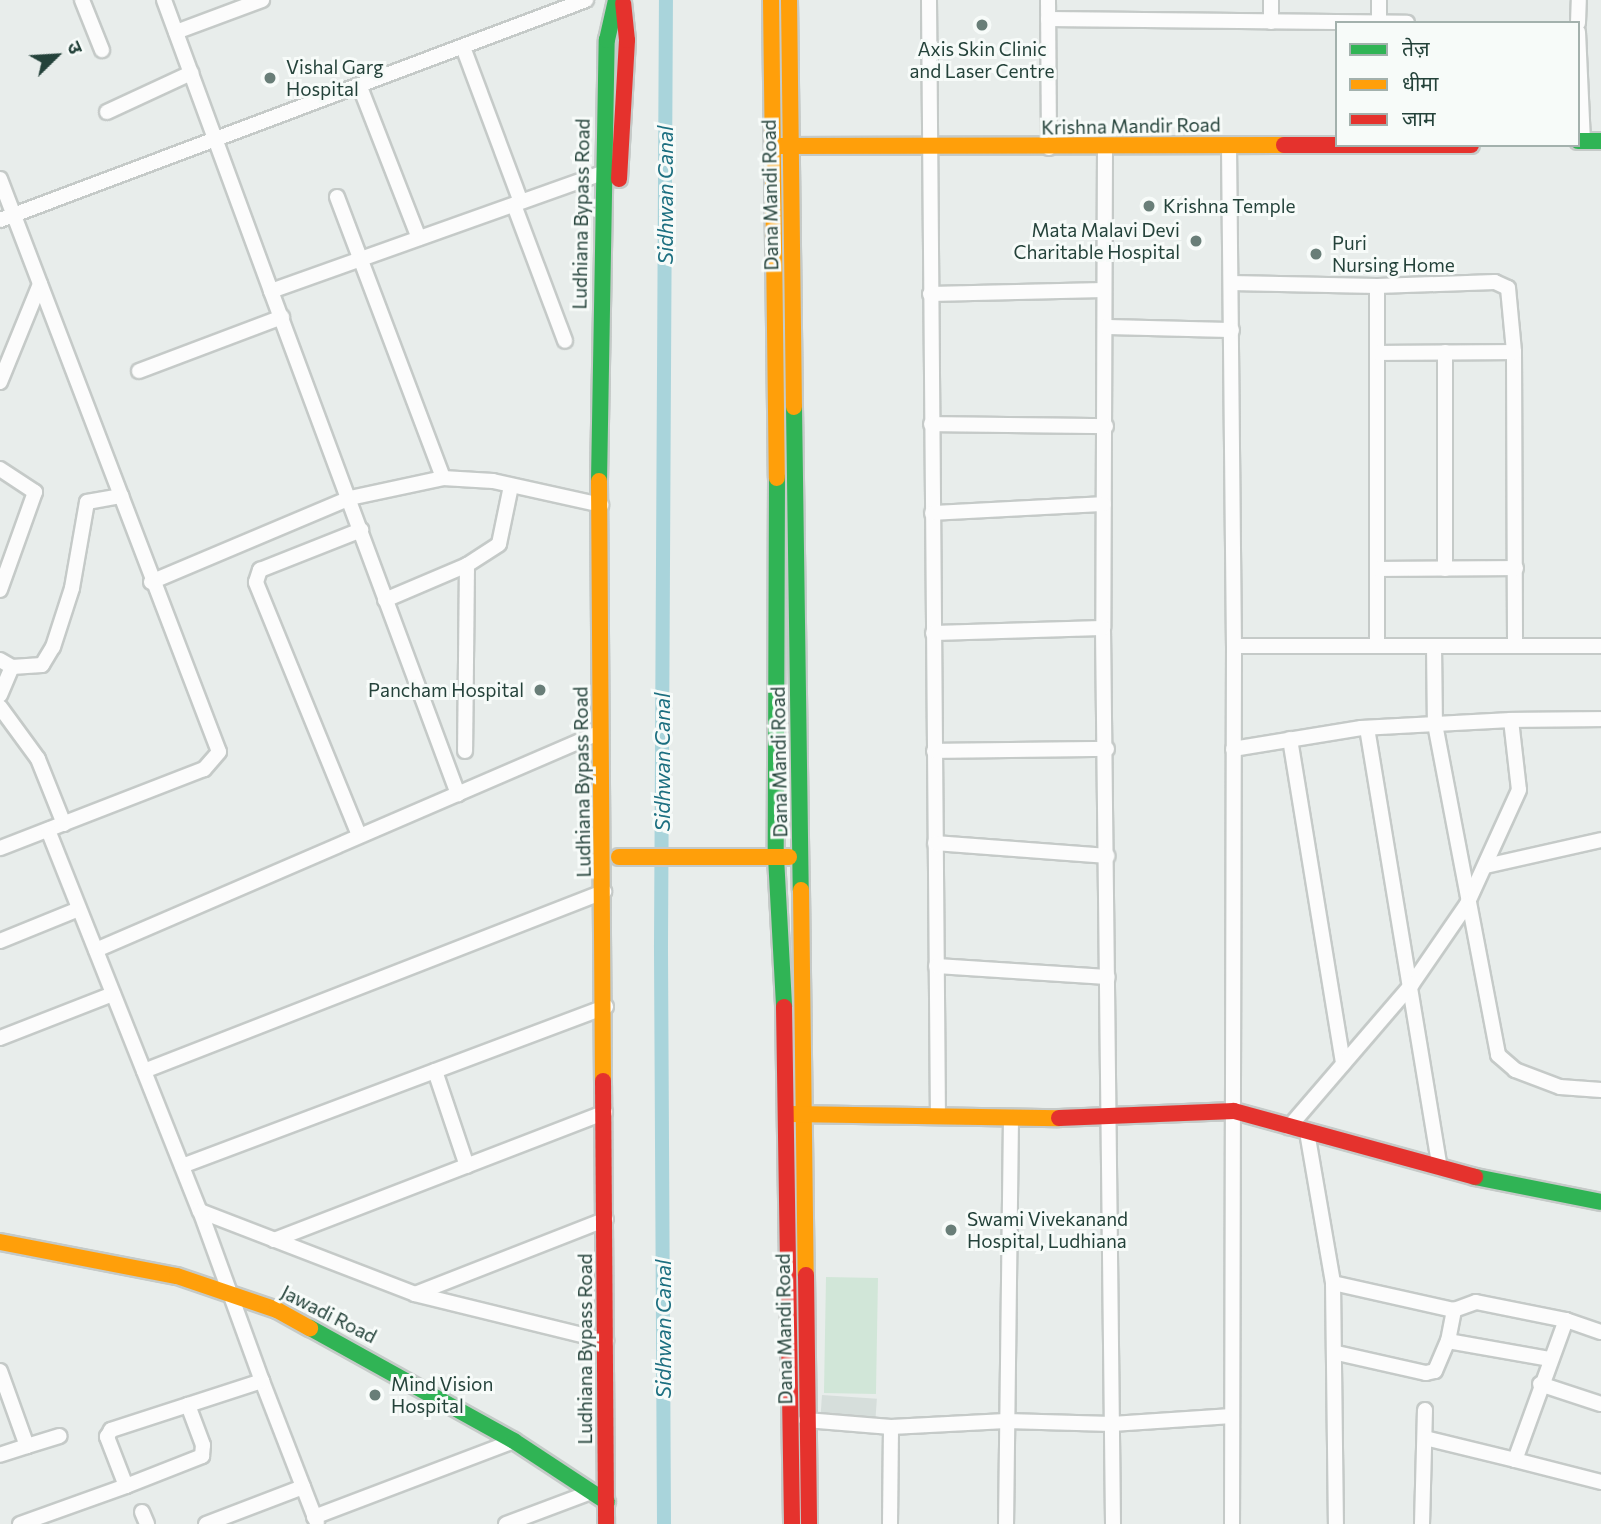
<!DOCTYPE html>
<html>
<head>
<meta charset="utf-8">
<style>
	body { margin:0 }
	#map { position:relative; width:1601px; height:1524px; overflow:hidden; background:#e8edeb; font-family:Commissioner,"Noto Sans Devanagari",sans-serif }
	div>[style] { position:absolute }
	.built>* { inset:0; background:#d6dedb; transform-origin:0 0 }
	.green>* { inset:0; background:#d1e6d8; transform-origin:0 0 }
	.canal>* { height:14px; margin:-7px; padding:0 7px; transform-origin:7px; border-radius:7px; background:#a9d4db }
	.roads { filter:drop-shadow(2px 0 #c5cac8) drop-shadow(-2px 0 #c5cac8) drop-shadow(0 2px #c5cac8) drop-shadow(0 -2px #c5cac8) }
	.street>* { height:14px; margin:-7px; padding:0 7px; transform-origin:7px; border-radius:7px; background:#fcfcfc }
	.fast>* { height:16px; margin:-8px; padding:0 8px; transform-origin:8px; border-radius:8px; background:#30b455 }
	.slow>* { height:16px; margin:-8px; padding:0 8px; transform-origin:8px; border-radius:8px; background:#ff9f0a }
	.jam>* { height:16px; margin:-8px; padding:0 8px; transform-origin:8px; border-radius:8px; background:#e5322d }
	.dots>* { width:19px; height:19px; translate:-50% -50%; box-sizing:border-box; border:4px solid #f7fbf9; border-radius:50% }
	span { translate:-50% -50%; white-space:nowrap; text-align:center; line-height:1.15; -webkit-text-stroke:6px #f7fbf9; paint-order:stroke }
	.poi-label { font-size:19px; color:#24423a }
	.left { translate:0 -50%; text-align:left }
	.right { translate:-100% -50%; text-align:right }
	.street-label { font-size:19px; color:#24423a }
	.water-label { font-size:21px; color:#1c6f80; font-style:italic }
	.legend { position:absolute; left:1335px; top:21px; width:245px; height:126px; box-sizing:border-box; background:#f7fbf9; border:2px solid #a3b1ad; margin:0; padding:9px 12px; list-style:none; font-size:21px; color:#24423a }
	.legend li { display:flex; align-items:center; gap:14px; height:35px }
	.legend b { width:35px; border:2px solid #a3b1ad }
	.north { position:absolute; left:21px; top:21px; width:70px; height:70px; -webkit-text-stroke:5px #f7fbf9; paint-order:stroke; rotate:66deg; font-size:19px; font-weight:700; line-height:28px; text-align:center; color:#24423a }
	.north::after { content:''; display:block; margin:auto; width:24px; height:32px; background:#24423a; clip-path:polygon(50% 0,100% 100%,50% 72%,0 100%) }
</style>
</head>
<body>
<div id="map">
	<div class="built">
		<i style="left:822px;top:1395px;width:55px;height:23px;rotate:4deg"></i>
	</div>
	<div class="green">
		<i style="left:826px;top:1277px;width:52px;height:116px;rotate:1deg"></i>
	</div>
	<div class="canal">
		<i style="left:664px;top:1524px;width:579px;rotate:-90.3deg"></i>
		<i style="left:661px;top:945px;width:945px;rotate:-89.7deg"></i>
	</div>
	<div class="roads">
		<div class="street">
			<i style="left:82px;top:0;width:54px;rotate:68.2deg"></i>
			<i style="left:164px;top:0;width:310px;rotate:69.8deg"></i>
			<i style="left:271px;top:291px;width:351px;rotate:-19.6deg"></i>
			<i style="left:929px;top:0;width:1117px;rotate:89.54deg"></i>
			<i style="left:938px;top:1117px;width:8px"></i>
			<i style="left:1048px;top:0;width:148px;rotate:89.6deg"></i>
			<i style="left:1271px;top:0;width:22px;rotate:90deg"></i>
			<i style="left:1379px;top:0;width:23px;rotate:90deg"></i>
			<i style="left:1048px;top:19px;width:359px;rotate:0.6deg"></i>
			<i style="left:1578px;top:23px;width:23px;rotate:-88deg"></i>
			<i style="left:176px;top:32px;width:92px;rotate:-20.4deg"></i>
			<i style="left:1578px;top:32px;width:109px;rotate:87.4deg"></i>
			<i style="left:463px;top:47px;width:165px;rotate:69.5deg"></i>
			<i style="left:360px;top:87px;width:162px;rotate:68.7deg"></i>
			<i style="left:107px;top:112px;width:93px;rotate:-24.9deg"></i>
			<i style="left:1229px;top:146px;width:500px;rotate:89.43deg"></i>
			<i style="left:1234px;top:646px;width:878px;rotate:90.13deg"></i>
			<i style="left:1105px;top:147px;width:481px;rotate:90.2deg"></i>
			<i style="left:1103px;top:628px;width:896px;rotate:89.36deg"></i>
			<i style="left:0;top:179px;width:613px;rotate:69.08deg"></i>
			<i style="left:219px;top:752px;width:23px;rotate:131deg"></i>
			<i style="left:204px;top:769px;width:219px;rotate:158.8deg"></i>
			<i style="left:337px;top:197px;width:300px;rotate:69.3deg"></i>
			<i style="left:514px;top:205px;width:145px;rotate:69.4deg"></i>
			<i style="left:0;top:220px;width:626px;rotate:-20.58deg"></i>
			<i style="left:1231px;top:283px;width:146px;rotate:1.2deg"></i>
			<i style="left:1377px;top:286px;width:118px;rotate:-1.9deg"></i>
			<i style="left:1495px;top:282px;width:14px;rotate:25deg"></i>
			<i style="left:1508px;top:288px;width:64px;rotate:84.6deg"></i>
			<i style="left:1514px;top:352px;width:293px;rotate:89.8deg"></i>
			<i style="left:1377px;top:286px;width:360px;rotate:90deg"></i>
			<i style="left:271px;top:291px;width:537px;rotate:69.61deg"></i>
			<i style="left:930px;top:294px;width:174px;rotate:-1.3deg"></i>
			<i style="left:1105px;top:327px;width:127px;rotate:1.4deg"></i>
			<i style="left:1378px;top:353px;width:136px;rotate:-0.4deg"></i>
			<i style="left:139px;top:371px;width:153px;rotate:-20.7deg"></i>
			<i style="left:0;top:382px;width:106px;rotate:-67.8deg"></i>
			<i style="left:931px;top:424px;width:175px;rotate:0.7deg"></i>
			<i style="left:0;top:469px;width:42px;rotate:33.3deg"></i>
			<i style="left:35px;top:492px;width:104px;rotate:109.7deg"></i>
			<i style="left:932px;top:513px;width:172px;rotate:-3deg"></i>
			<i style="left:467px;top:565px;width:38px;rotate:-33deg"></i>
			<i style="left:499px;top:544px;width:59px;rotate:-78.3deg"></i>
			<i style="left:1378px;top:569px;width:138px;rotate:-0.4deg"></i>
			<i style="left:1445px;top:569px;width:217px;rotate:-90deg"></i>
			<i style="left:151px;top:582px;width:216px;rotate:-22.9deg"></i>
			<i style="left:350px;top:498px;width:95px;rotate:-12.1deg"></i>
			<i style="left:443px;top:478px;width:50px;rotate:3.4deg"></i>
			<i style="left:493px;top:481px;width:111px;rotate:12.5deg"></i>
			<i style="left:385px;top:600px;width:89px;rotate:-23.1deg"></i>
			<i style="left:467px;top:565px;width:186px;rotate:90.6deg"></i>
			<i style="left:933px;top:633px;width:170px;rotate:-1.7deg"></i>
			<i style="left:1234px;top:646px;width:367px"></i>
			<i style="left:1434px;top:646px;width:78px;rotate:89.3deg"></i>
			<i style="left:1435px;top:724px;width:337px;rotate:79.2deg"></i>
			<i style="left:1498px;top:1055px;width:23px;rotate:41deg"></i>
			<i style="left:1515px;top:1070px;width:48px;rotate:20.7deg"></i>
			<i style="left:1560px;top:1087px;width:41px;rotate:4.2deg"></i>
			<i style="left:0;top:660px;width:14px;rotate:30deg"></i>
			<i style="left:0;top:695px;width:30px;rotate:-67deg"></i>
			<i style="left:12px;top:667px;width:30px;rotate:-4deg"></i>
			<i style="left:42px;top:665px;width:21px;rotate:-59deg"></i>
			<i style="left:53px;top:647px;width:62px;rotate:-72.1deg"></i>
			<i style="left:72px;top:588px;width:87px;rotate:-80.1deg"></i>
			<i style="left:87px;top:502px;width:35px;rotate:-10deg"></i>
			<i style="left:0;top:707px;width:64px;rotate:53.8deg"></i>
			<i style="left:38px;top:759px;width:70px;rotate:68.2deg"></i>
			<i style="left:1511px;top:720px;width:90px;rotate:-0.6deg"></i>
			<i style="left:1367px;top:728px;width:446px;rotate:80.6deg"></i>
			<i style="left:1290px;top:739px;width:329px;rotate:80.7deg"></i>
			<i style="left:1233px;top:749px;width:130px;rotate:-9.3deg"></i>
			<i style="left:1361px;top:728px;width:150px;rotate:-3.1deg"></i>
			<i style="left:1511px;top:720px;width:70px;rotate:83.5deg"></i>
			<i style="left:1519px;top:790px;width:125px;rotate:114.5deg"></i>
			<i style="left:1467px;top:904px;width:97px;rotate:124.5deg"></i>
			<i style="left:1412px;top:984px;width:189px;rotate:130.7deg"></i>
			<i style="left:934px;top:751px;width:173px;rotate:-0.7deg"></i>
			<i style="left:48px;top:830px;width:410px;rotate:68.3deg"></i>
			<i style="left:200px;top:1211px;width:230px;rotate:21.1deg"></i>
			<i style="left:415px;top:1294px;width:197px;rotate:13.8deg"></i>
			<i style="left:359px;top:835px;width:273px;rotate:-112.2deg"></i>
			<i style="left:256px;top:582px;width:13px;rotate:-72deg"></i>
			<i style="left:260px;top:570px;width:109px;rotate:-21.6deg"></i>
			<i style="left:935px;top:843px;width:173px;rotate:4.3deg"></i>
			<i style="left:1486px;top:866px;width:118px;rotate:-12.7deg"></i>
			<i style="left:0;top:941px;width:85px;rotate:-22.1deg"></i>
			<i style="left:96px;top:950px;width:550px;rotate:-23.35deg"></i>
			<i style="left:936px;top:966px;width:172px;rotate:3.7deg"></i>
			<i style="left:0;top:1038px;width:121px;rotate:-21.3deg"></i>
			<i style="left:144px;top:1071px;width:494px;rotate:-21.3deg"></i>
			<i style="left:435px;top:1071px;width:100px;rotate:71.4deg"></i>
			<i style="left:1003px;top:1118px;width:8px"></i>
			<i style="left:1011px;top:1118px;width:406px;rotate:90.7deg"></i>
			<i style="left:1307px;top:1132px;width:153px;rotate:80.2deg"></i>
			<i style="left:1333px;top:1283px;width:241px;rotate:89.3deg"></i>
			<i style="left:182px;top:1166px;width:453px;rotate:-20.6deg"></i>
			<i style="left:274px;top:1240px;width:355px;rotate:-21.1deg"></i>
			<i style="left:1333px;top:1283px;width:124px;rotate:12.6deg"></i>
			<i style="left:1454px;top:1310px;width:23px;rotate:-20deg"></i>
			<i style="left:1476px;top:1302px;width:92px;rotate:11.3deg"></i>
			<i style="left:1566px;top:1320px;width:37px;rotate:19deg"></i>
			<i style="left:415px;top:1294px;width:205px;rotate:-21.4deg"></i>
			<i style="left:1448px;top:1341px;width:104px;rotate:10deg"></i>
			<i style="left:1337px;top:1353px;width:91px;rotate:12.7deg"></i>
			<i style="left:1426px;top:1373px;width:9px;rotate:-13deg"></i>
			<i style="left:1435px;top:1371px;width:33px;rotate:-67deg"></i>
			<i style="left:1448px;top:1341px;width:32px;rotate:-79deg"></i>
			<i style="left:0;top:1371px;width:80px;rotate:70.2deg"></i>
			<i style="left:27px;top:1446px;width:28px;rotate:162deg"></i>
			<i style="left:262px;top:1381px;width:152px;rotate:68.8deg"></i>
			<i style="left:1540px;top:1384px;width:64px;rotate:18.2deg"></i>
			<i style="left:806px;top:1420px;width:85px;rotate:4.7deg"></i>
			<i style="left:891px;top:1427px;width:115px;rotate:-3deg"></i>
			<i style="left:1006px;top:1421px;width:106px;rotate:1.6deg"></i>
			<i style="left:1112px;top:1424px;width:120px;rotate:-3.8deg"></i>
			<i style="left:1425px;top:1438px;width:93px;rotate:13.7deg"></i>
			<i style="left:1515px;top:1460px;width:149px;rotate:-70deg"></i>
			<i style="left:27px;top:1446px;width:34px;rotate:-17deg"></i>
			<i style="left:1515px;top:1460px;width:89px;rotate:14.3deg"></i>
			<i style="left:126px;top:1486px;width:82px;rotate:-21.5deg"></i>
			<i style="left:202px;top:1456px;width:11px;rotate:-85deg"></i>
			<i style="left:203px;top:1445px;width:43px;rotate:-110.6deg"></i>
			<i style="left:142px;top:1512px;width:13px;rotate:67deg"></i>
			<i style="left:314px;top:1517px;width:214px;rotate:-20.8deg"></i>
			<i style="left:20px;top:1524px;width:113px;rotate:-19.7deg"></i>
			<i style="left:126px;top:1486px;width:53px;rotate:-111.2deg"></i>
			<i style="left:107px;top:1437px;width:8px;rotate:-60deg"></i>
			<i style="left:111px;top:1430px;width:159px;rotate:-18deg"></i>
			<i style="left:262px;top:1381px;width:181px;rotate:-110deg"></i>
			<i style="left:206px;top:1524px;width:104px;rotate:-20.9deg"></i>
			<i style="left:506px;top:1524px;width:91px;rotate:-20.6deg"></i>
			<i style="left:890px;top:1524px;width:97px;rotate:-89.4deg"></i>
			<i style="left:1422px;top:1524px;width:114px;rotate:-88.5deg"></i>
		</div>
		<div class="fast">
			<i style="left:1578px;top:141px;width:23px"></i>
			<i style="left:794px;top:407px;width:483px;rotate:89.2deg"></i>
			<i style="left:777px;top:478px;width:379px;rotate:90.2deg"></i>
			<i style="left:776px;top:857px;width:150px;rotate:86.9deg"></i>
			<i style="left:599px;top:481px;width:441px;rotate:-89deg"></i>
			<i style="left:607px;top:40px;width:41px;rotate:-77.3deg"></i>
			<i style="left:1475px;top:1177px;width:128px;rotate:11.2deg"></i>
			<i style="left:310px;top:1328px;width:233px;rotate:29deg"></i>
			<i style="left:514px;top:1441px;width:111px;rotate:33.3deg"></i>
		</div>
		<div class="slow">
			<i style="left:771px;top:0;width:478px;rotate:89.3deg"></i>
			<i style="left:789px;top:0;width:407px;rotate:89.3deg"></i>
			<i style="left:779px;top:146px;width:505px;rotate:-0.11deg"></i>
			<i style="left:599px;top:481px;width:600px;rotate:89.62deg"></i>
			<i style="left:619px;top:857px;width:170px"></i>
			<i style="left:801px;top:890px;width:385px;rotate:89.3deg"></i>
			<i style="left:791px;top:1114px;width:268px;rotate:0.9deg"></i>
			<i style="left:0;top:1242px;width:180px;rotate:10.9deg"></i>
			<i style="left:177px;top:1276px;width:106px;rotate:18.8deg"></i>
			<i style="left:277px;top:1310px;width:38px;rotate:29deg"></i>
		</div>
		<div class="jam">
			<i style="left:1284px;top:145px;width:187px"></i>
			<i style="left:619px;top:179px;width:139px;rotate:-86.7deg"></i>
			<i style="left:627px;top:40px;width:37px;rotate:-96deg"></i>
			<i style="left:784px;top:1007px;width:517px;rotate:89.11deg"></i>
			<i style="left:603px;top:1081px;width:443px;rotate:89.6deg"></i>
			<i style="left:1059px;top:1118px;width:175px;rotate:-2.3deg"></i>
			<i style="left:1234px;top:1111px;width:250px;rotate:15.3deg"></i>
			<i style="left:806px;top:1275px;width:249px;rotate:89.3deg"></i>
		</div>
	</div>
	<div class="dots">
		<i style="left:982px;top:25px;background:#697e78"></i>
		<i style="left:270px;top:78px;background:#697e78"></i>
		<i style="left:1149px;top:206px;background:#697e78"></i>
		<i style="left:1196px;top:241px;background:#697e78"></i>
		<i style="left:1316px;top:254px;background:#697e78"></i>
		<i style="left:540px;top:690px;background:#697e78"></i>
		<i style="left:951px;top:1230px;background:#697e78"></i>
		<i style="left:375px;top:1395px;background:#697e78"></i>
	</div>
	<div class="poi-label">
		<span style="left:982px;top:60px">Axis Skin Clinic<br>and Laser Centre</span>
		<span class="left" style="left:286px;top:78px">Vishal Garg<br>Hospital</span>
		<span class="left" style="left:1163px;top:206px">Krishna Temple</span>
		<span class="right" style="left:1180px;top:241px">Mata Malavi Devi<br>Charitable Hospital</span>
		<span class="left" style="left:1332px;top:254px">Puri<br>Nursing Home</span>
		<span class="right" style="left:524px;top:690px">Pancham Hospital</span>
		<span class="left" style="left:967px;top:1230px">Swami Vivekanand<br>Hospital, Ludhiana</span>
		<span class="left" style="left:391px;top:1395px">Mind Vision<br>Hospital</span>
	</div>
	<div class="street-label">
		<span style="left:1131px;top:126px;rotate:-1deg">Krishna Mandir Road</span>
		<span style="left:770px;top:195px;rotate:-91deg">Dana Mandi Road</span>
		<span style="left:581px;top:214px;rotate:-89deg">Ludhiana Bypass Road</span>
		<span style="left:779px;top:762px;rotate:-91deg">Dana Mandi Road</span>
		<span style="left:582px;top:782px;rotate:-91deg">Ludhiana Bypass Road</span>
		<span style="left:329px;top:1314px;rotate:27deg">Jawadi Road</span>
		<span style="left:784px;top:1329px;rotate:-91deg">Dana Mandi Road</span>
		<span style="left:585px;top:1349px;rotate:-90deg">Ludhiana Bypass Road</span>
	</div>
	<div class="water-label">
		<span style="left:665px;top:195px;rotate:-90deg">Sidhwan Canal</span>
		<span style="left:662px;top:762px;rotate:-90deg">Sidhwan Canal</span>
		<span style="left:663px;top:1329px;rotate:-90deg">Sidhwan Canal</span>
	</div>
	<ul class="legend">
	<li><b style="height:9px;background:#30b455"></b>तेज़</li>
	<li><b style="height:9px;background:#ff9f0a"></b>धीमा</li>
	<li><b style="height:9px;background:#e5322d"></b>जाम</li>
	</ul>
	<div class="north">उ</div>
</div>
</body>
</html>
